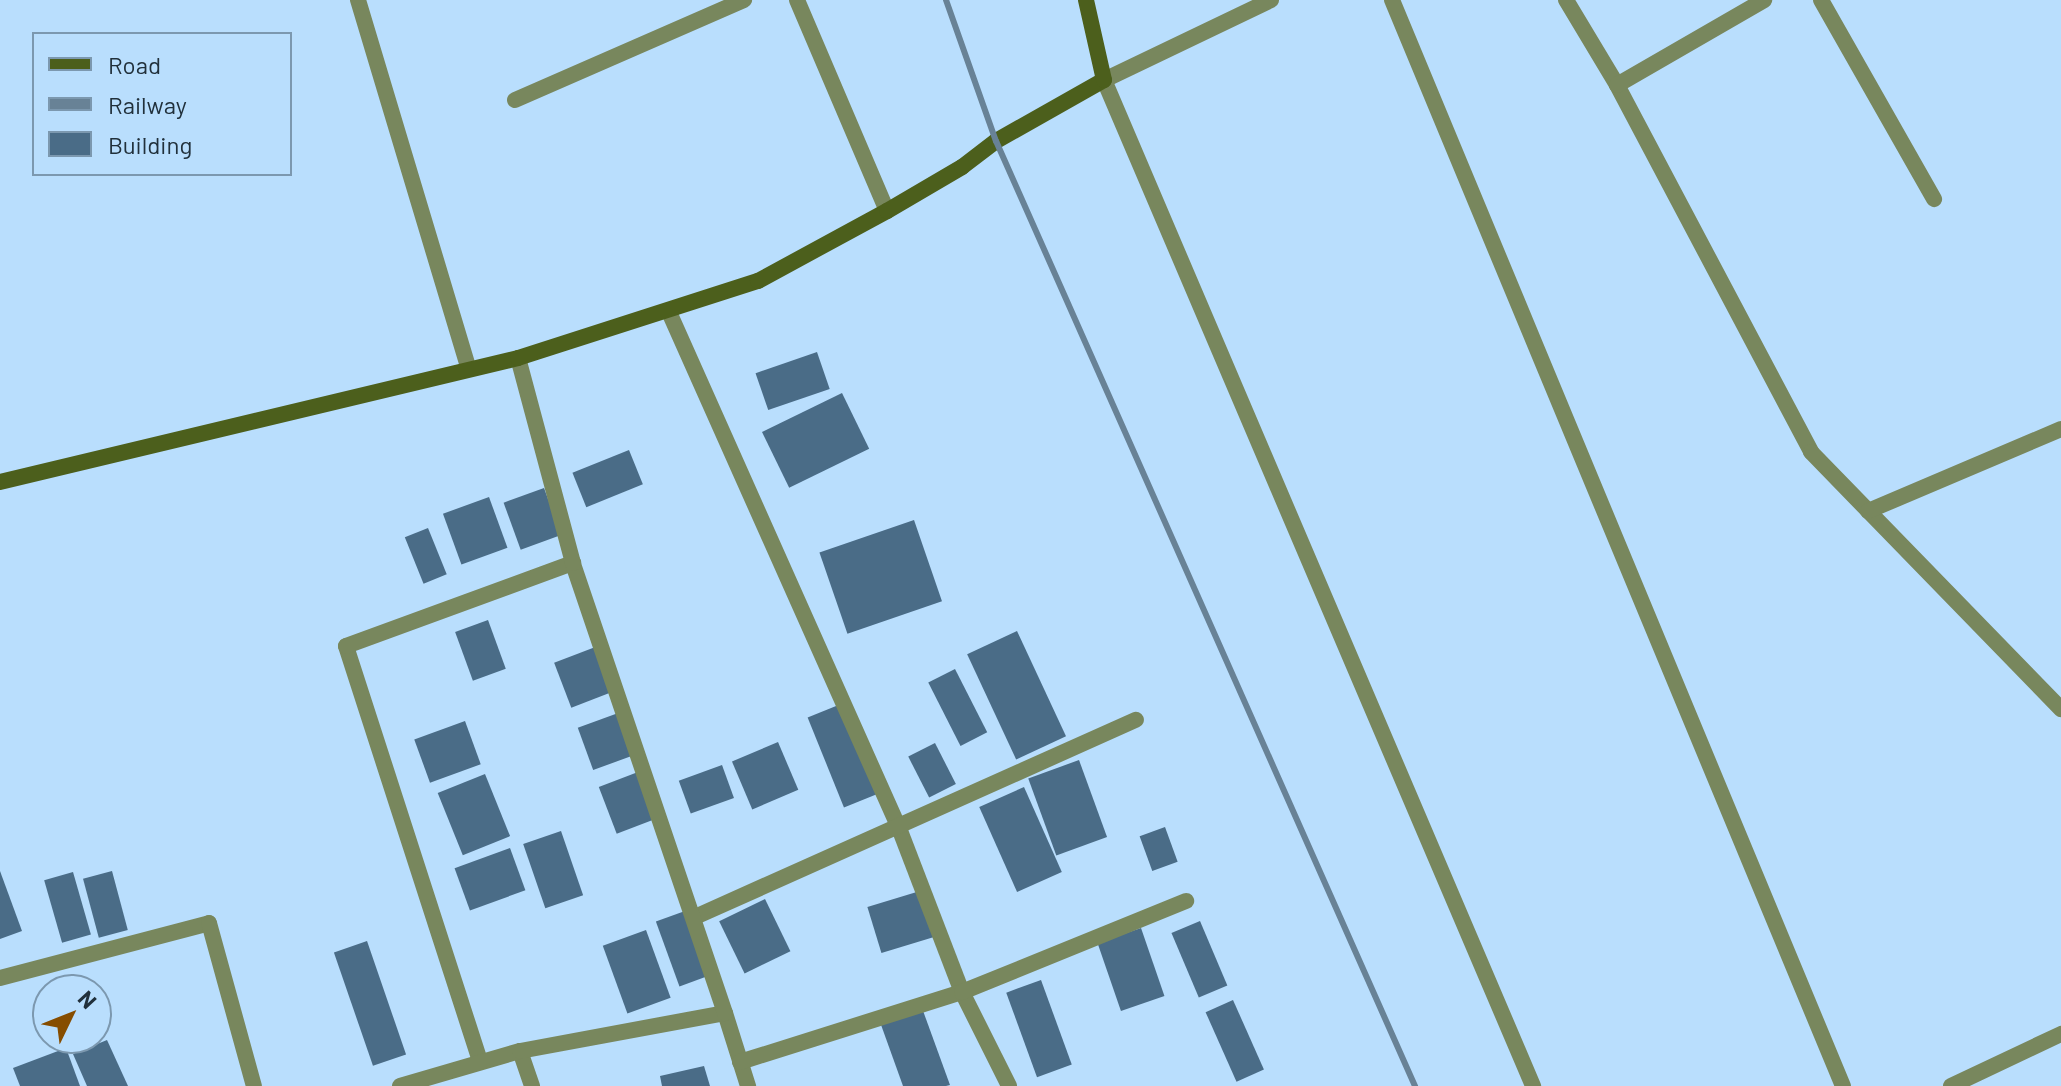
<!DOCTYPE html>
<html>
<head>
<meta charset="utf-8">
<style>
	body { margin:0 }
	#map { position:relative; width:2061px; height:1086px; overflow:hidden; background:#b9defd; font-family:Barlow,sans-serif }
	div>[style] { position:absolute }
	.building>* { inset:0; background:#4a6c87; transform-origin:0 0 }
	.street>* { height:16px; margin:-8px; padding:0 8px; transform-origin:8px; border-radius:8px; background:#78875d }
	.secondary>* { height:16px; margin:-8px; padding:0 8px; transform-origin:8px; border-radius:8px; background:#4c5f1c }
	.rail>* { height:6px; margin:-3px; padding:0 3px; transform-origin:3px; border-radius:3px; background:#688296 }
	span { translate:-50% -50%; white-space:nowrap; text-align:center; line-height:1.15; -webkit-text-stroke:8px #b9defd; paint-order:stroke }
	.legend { position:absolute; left:32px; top:32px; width:260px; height:144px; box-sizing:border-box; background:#b9defd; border:2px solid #7c98af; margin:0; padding:10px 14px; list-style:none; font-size:24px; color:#21303b }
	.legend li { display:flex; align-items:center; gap:16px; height:40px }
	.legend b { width:40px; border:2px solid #7c98af }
	.north { position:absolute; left:32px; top:974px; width:80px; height:80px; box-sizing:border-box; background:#b9defd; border:2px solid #7c98af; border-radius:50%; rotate:47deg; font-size:22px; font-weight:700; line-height:32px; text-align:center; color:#21303b }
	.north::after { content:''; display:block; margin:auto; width:28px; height:36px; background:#864d00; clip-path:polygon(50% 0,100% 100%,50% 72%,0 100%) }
</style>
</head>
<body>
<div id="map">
	<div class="building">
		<i style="left:817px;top:352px;width:39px;height:65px;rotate:71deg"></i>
		<i style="left:842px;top:393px;width:62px;height:89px;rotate:64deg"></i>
		<i style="left:629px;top:450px;width:37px;height:61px;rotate:68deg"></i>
		<i style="left:544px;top:488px;width:50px;height:43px;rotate:70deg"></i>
		<i style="left:489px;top:497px;width:54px;height:49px;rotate:70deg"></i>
		<i style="left:914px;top:520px;width:86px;height:100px;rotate:71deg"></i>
		<i style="left:428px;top:528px;width:50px;height:25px;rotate:68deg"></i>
		<i style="left:488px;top:620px;width:52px;height:35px;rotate:70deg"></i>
		<i style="left:1017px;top:631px;width:116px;height:55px;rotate:65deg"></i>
		<i style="left:598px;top:646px;width:48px;height:47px;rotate:69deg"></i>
		<i style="left:955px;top:669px;width:71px;height:30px;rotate:63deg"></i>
		<i style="left:841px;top:704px;width:97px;height:36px;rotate:68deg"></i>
		<i style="left:621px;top:712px;width:45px;height:46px;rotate:70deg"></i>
		<i style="left:465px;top:721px;width:46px;height:54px;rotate:70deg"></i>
		<i style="left:778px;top:742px;width:52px;height:50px;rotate:67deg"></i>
		<i style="left:935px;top:743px;width:46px;height:30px;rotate:63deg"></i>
		<i style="left:1079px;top:760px;width:82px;height:54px;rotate:70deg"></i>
		<i style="left:722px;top:765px;width:35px;height:46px;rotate:70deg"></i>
		<i style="left:638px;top:772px;width:50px;height:42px;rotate:69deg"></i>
		<i style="left:485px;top:774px;width:67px;height:51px;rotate:68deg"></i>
		<i style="left:1024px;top:787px;width:93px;height:49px;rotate:66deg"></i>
		<i style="left:1165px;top:827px;width:37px;height:27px;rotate:70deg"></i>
		<i style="left:561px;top:831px;width:68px;height:40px;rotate:71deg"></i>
		<i style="left:510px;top:848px;width:45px;height:59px;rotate:70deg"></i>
		<i style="clip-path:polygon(0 871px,22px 931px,0 939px)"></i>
		<i style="left:112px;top:871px;width:61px;height:30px;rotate:75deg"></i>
		<i style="left:73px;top:872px;width:65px;height:30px;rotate:74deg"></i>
		<i style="left:920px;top:891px;width:48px;height:55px;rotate:73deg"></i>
		<i style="left:765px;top:899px;width:58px;height:51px;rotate:64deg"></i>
		<i style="left:685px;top:911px;width:69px;height:31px;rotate:70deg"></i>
		<i style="left:1200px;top:921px;width:70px;height:31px;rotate:67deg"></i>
		<i style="left:1141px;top:928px;width:72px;height:46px;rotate:71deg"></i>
		<i style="left:646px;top:930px;width:72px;height:46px;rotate:70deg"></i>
		<i style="left:367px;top:941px;width:120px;height:35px;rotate:71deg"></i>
		<i style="left:1041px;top:980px;width:90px;height:37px;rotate:70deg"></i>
		<i style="left:1233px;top:1000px;width:76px;height:30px;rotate:66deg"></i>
		<i style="clip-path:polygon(922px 1008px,950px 1085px,946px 1086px,903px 1086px,880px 1022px)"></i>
		<i style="clip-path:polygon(107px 1040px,128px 1086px,87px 1086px,73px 1054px)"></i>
		<i style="clip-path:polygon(66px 1048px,80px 1086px,20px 1086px,13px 1068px)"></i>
		<i style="clip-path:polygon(704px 1066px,710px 1086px,662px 1086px,660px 1076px)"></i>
	</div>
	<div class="street">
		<i style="left:358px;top:0;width:385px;rotate:73.3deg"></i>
		<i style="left:797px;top:0;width:229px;rotate:66.9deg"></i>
		<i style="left:1271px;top:0;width:185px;rotate:154.4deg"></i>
		<i style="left:1104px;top:80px;width:1094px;rotate:66.9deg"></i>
		<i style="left:1392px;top:0;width:1176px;rotate:67.45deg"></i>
		<i style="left:1566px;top:0;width:99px;rotate:59deg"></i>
		<i style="left:1617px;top:85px;width:415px;rotate:62.1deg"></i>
		<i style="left:1811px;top:452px;width:359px;rotate:45.8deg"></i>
		<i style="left:1821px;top:0;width:229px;rotate:60.4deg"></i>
		<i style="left:1617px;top:85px;width:170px;rotate:-30deg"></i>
		<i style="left:515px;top:100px;width:250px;rotate:-23.6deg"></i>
		<i style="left:669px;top:312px;width:565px;rotate:65.98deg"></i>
		<i style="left:899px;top:828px;width:176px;rotate:69deg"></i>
		<i style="left:962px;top:992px;width:105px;rotate:63.4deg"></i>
		<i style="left:1868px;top:511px;width:210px;rotate:-23deg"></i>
		<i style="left:695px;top:917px;width:483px;rotate:-24.1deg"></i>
		<i style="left:0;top:978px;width:216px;rotate:-14.7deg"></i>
		<i style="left:209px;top:923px;width:169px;rotate:74.6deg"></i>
		<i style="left:725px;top:1013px;width:77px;rotate:72.5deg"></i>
		<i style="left:520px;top:1051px;width:37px;rotate:71deg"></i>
		<i style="left:480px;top:1061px;width:436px;rotate:-107.9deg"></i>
		<i style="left:346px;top:646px;width:242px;rotate:-20.1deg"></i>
		<i style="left:740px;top:1062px;width:233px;rotate:-17.5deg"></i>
		<i style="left:962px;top:992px;width:242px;rotate:-22.1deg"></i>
		<i style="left:400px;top:1086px;width:125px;rotate:-16.3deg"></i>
		<i style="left:520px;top:1051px;width:208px;rotate:-10.5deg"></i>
		<i style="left:725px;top:1013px;width:475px;rotate:-108.7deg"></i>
		<i style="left:573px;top:563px;width:212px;rotate:-105deg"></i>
		<i style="left:1951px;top:1086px;width:122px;rotate:-25.3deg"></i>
	</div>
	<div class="secondary">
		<i style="left:0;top:482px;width:533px;rotate:-13.46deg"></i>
		<i style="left:518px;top:358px;width:252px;rotate:-17.8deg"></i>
		<i style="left:758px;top:281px;width:147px;rotate:-28.5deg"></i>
		<i style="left:887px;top:211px;width:87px;rotate:-30.4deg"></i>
		<i style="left:962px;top:167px;width:43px;rotate:-37.4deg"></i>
		<i style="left:996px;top:141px;width:124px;rotate:-29.5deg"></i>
		<i style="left:1104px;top:80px;width:82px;rotate:-102.7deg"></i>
	</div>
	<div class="rail">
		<i style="left:946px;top:0;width:150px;rotate:70.5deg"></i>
		<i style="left:996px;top:141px;width:1034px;rotate:66.09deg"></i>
	</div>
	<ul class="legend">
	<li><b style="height:10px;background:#4c5f1c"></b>Road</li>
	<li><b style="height:10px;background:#688296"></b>Railway</li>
	<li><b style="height:22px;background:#4a6c87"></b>Building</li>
	</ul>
	<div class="north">N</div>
</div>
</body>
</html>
